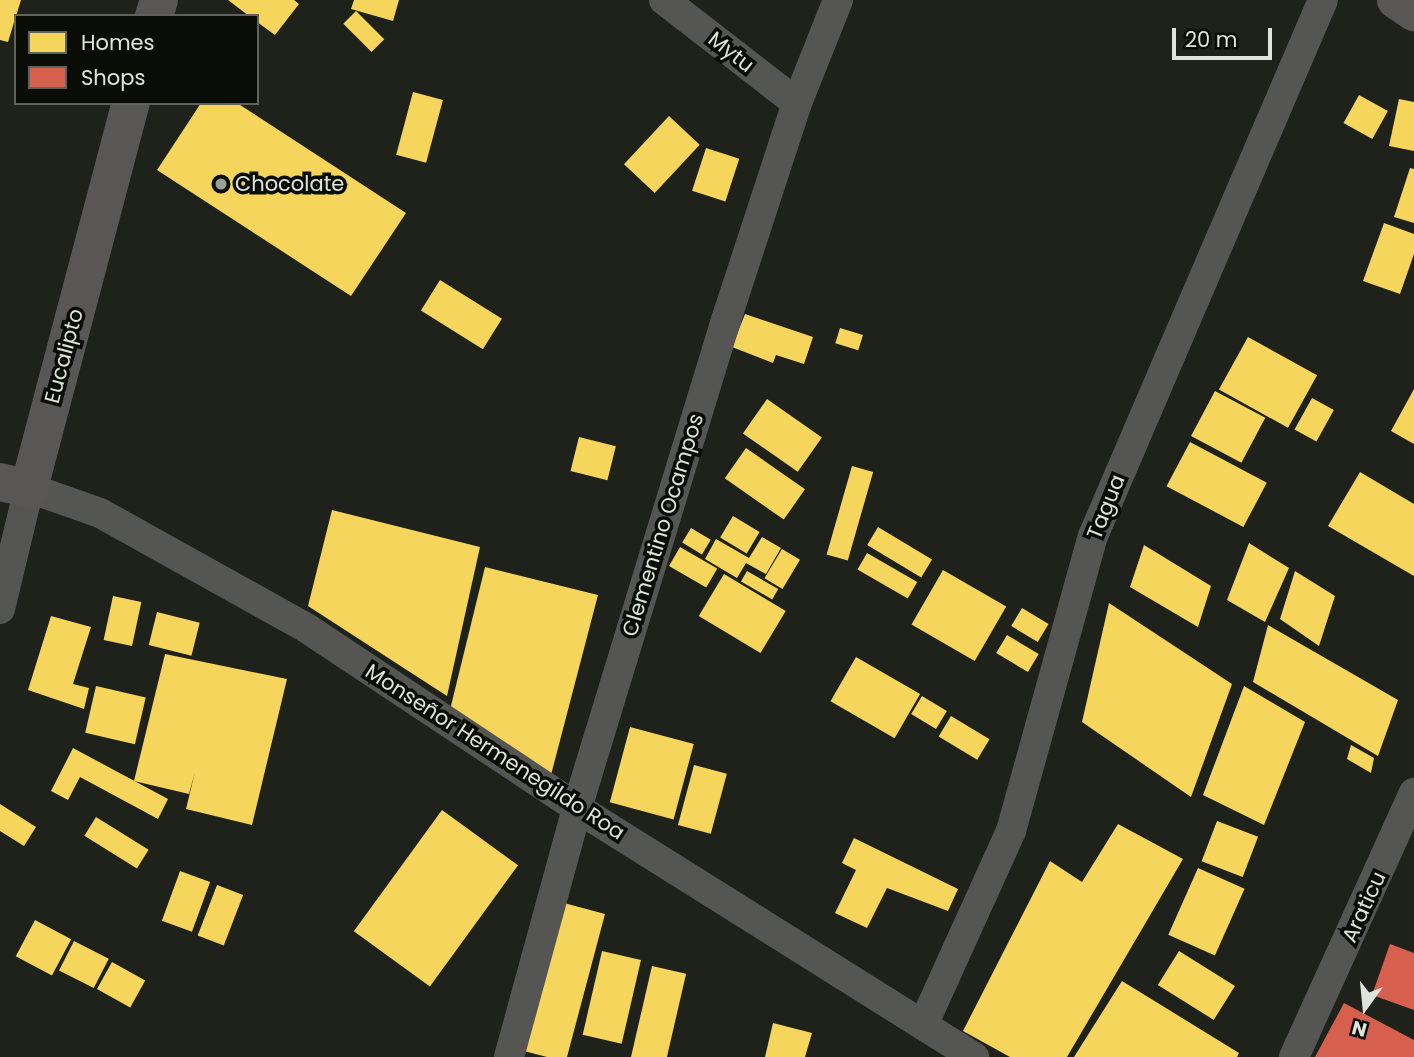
<!DOCTYPE html>
<html>
<head>
<meta charset="utf-8">
<style>
	body { margin:0 }
	#map { position:relative; width:1414px; height:1057px; overflow:hidden; background:#1e221a; font-family:Poppins,sans-serif }
	div>[style] { position:absolute }
	.homes>* { inset:0; background:#f6d55c; transform-origin:0 0 }
	.shops>* { inset:0; background:#d6604d }
	.street>* { height:30px; margin:-15px; padding:0 15px; transform-origin:15px; border-radius:15px; background:#555554 }
	.secondary>* { height:38px; margin:-19px; padding:0 19px; transform-origin:19px; border-radius:19px; background:#595656 }
	.dots>* { width:19px; height:19px; translate:-50% -50%; box-sizing:border-box; border:4px solid #0a0d07; border-radius:50% }
	span { translate:-50% -50%; white-space:nowrap; text-align:center; line-height:1.15; -webkit-text-stroke:7px #0a0d07; paint-order:stroke }
	.street-label { font-size:21px; color:#dfe4da }
	.poi-label { font-size:21px; color:#dfe4da }
	.left { translate:0 -50%; text-align:left }
	.legend { position:absolute; left:14px; top:14px; width:245px; height:91px; box-sizing:border-box; background:#0a0d07; border:2px solid #5f635b; margin:0; padding:9px 12px; list-style:none; font-size:21px; color:#dfe4da }
	.legend li { display:flex; align-items:center; gap:14px; height:35px }
	.legend b { width:35px; border:2px solid #5f635b }
	.north { position:absolute; left:1330px; top:973px; width:70px; height:70px; -webkit-text-stroke:5px #0a0d07; paint-order:stroke; rotate:195deg; font-size:19px; font-weight:700; line-height:28px; text-align:center; color:#dfe4da }
	.north::after { content:''; display:block; margin:auto; width:24px; height:32px; background:#dfe4da; clip-path:polygon(50% 0,100% 100%,50% 72%,0 100%) }
	.scale { position:absolute; left:1172px; top:28px; width:100px; height:32px; box-sizing:border-box; border:4px solid #dfe4da; border-top:0; padding-left:9px; font-size:21px; line-height:24px; white-space:nowrap; color:#dfe4da; -webkit-text-stroke:5px #0a0d07; paint-order:stroke }
</style>
</head>
<body>
<div id="map">
	<div class="homes">
		<i style="clip-path:polygon(0 0,21px 0,8px 42px,0 40px)"></i>
		<i style="clip-path:polygon(228px 0,294px 0,299px 4px,275px 35px,257px 22px,257px 16px,249px 16px)"></i>
		<i style="clip-path:polygon(354px 0,399px 0,393px 21px,351px 9px)"></i>
		<i style="left:356px;top:11px;width:40px;height:18px;rotate:45deg"></i>
		<i style="left:413px;top:92px;width:31px;height:65px;rotate:15deg"></i>
		<i style="left:1359px;top:95px;width:33px;height:32px;rotate:29deg"></i>
		<i style="clip-path:polygon(1399px 99px,1414px 102px,1414px 151px,1389px 146px)"></i>
		<i style="clip-path:polygon(201px 103px,237px 103px,406px 213px,351px 296px,157px 170px)"></i>
		<i style="left:669px;top:116px;width:42px;height:66px;rotate:43deg"></i>
		<i style="left:706px;top:148px;width:35px;height:45px;rotate:18deg"></i>
		<i style="clip-path:polygon(1410px 168px,1414px 169px,1414px 223px,1394px 217px)"></i>
		<i style="clip-path:polygon(1384px 223px,1414px 234px,1414px 254px,1400px 294px,1363px 281px)"></i>
		<i style="left:440px;top:280px;width:73px;height:36px;rotate:32deg"></i>
		<i style="clip-path:polygon(745px 314px,813px 337px,804px 364px,776px 355px,773px 363px,732px 347px)"></i>
		<i style="left:840px;top:328px;width:24px;height:16px;rotate:17deg"></i>
		<i style="left:1248px;top:337px;width:79px;height:60px;rotate:29deg"></i>
		<i style="clip-path:polygon(1414px 389px,1414px 444px,1391px 431px)"></i>
		<i style="left:1215px;top:391px;width:57px;height:51px;rotate:28deg"></i>
		<i style="left:1312px;top:398px;width:25px;height:36px;rotate:29deg"></i>
		<i style="left:767px;top:399px;width:67px;height:42px;rotate:35deg"></i>
		<i style="left:579px;top:437px;width:38px;height:35px;rotate:14deg"></i>
		<i style="left:1190px;top:442px;width:87px;height:50px;rotate:28deg"></i>
		<i style="left:746px;top:448px;width:72px;height:37px;rotate:35deg"></i>
		<i style="left:852px;top:466px;width:22px;height:92px;rotate:16deg"></i>
		<i style="clip-path:polygon(1360px 472px,1414px 504px,1414px 576px,1328px 526px)"></i>
		<i style="clip-path:polygon(332px 510px,480px 547px,447px 696px,308px 606px)"></i>
		<i style="left:733px;top:516px;width:31px;height:25px;rotate:31deg"></i>
		<i style="left:878px;top:527px;width:63px;height:21px;rotate:31deg"></i>
		<i style="left:691px;top:528px;width:23px;height:17px;rotate:31deg"></i>
		<i style="clip-path:polygon(762px 537px,781px 548px,766px 574px,746px 563px,737px 578px,705px 559px,716px 539px,749px 558px)"></i>
		<i style="clip-path:polygon(1249px 543px,1289px 568px,1265px 622px,1227px 600px)"></i>
		<i style="clip-path:polygon(1144px 545px,1211px 586px,1198px 627px,1130px 587px)"></i>
		<i style="left:680px;top:547px;width:43px;height:22px;rotate:30deg"></i>
		<i style="left:782px;top:549px;width:21px;height:34px;rotate:31deg"></i>
		<i style="left:867px;top:553px;width:58px;height:19px;rotate:30deg"></i>
		<i style="clip-path:polygon(485px 567px,598px 595px,551px 775px,449px 714px)"></i>
		<i style="left:943px;top:570px;width:73px;height:63px;rotate:30deg"></i>
		<i style="left:747px;top:571px;width:36px;height:12px;rotate:30deg"></i>
		<i style="clip-path:polygon(1295px 571px,1335px 596px,1319px 646px,1280px 619px)"></i>
		<i style="left:724px;top:574px;width:72px;height:49px;rotate:31deg"></i>
		<i style="left:113px;top:596px;width:29px;height:45px;rotate:12deg"></i>
		<i style="clip-path:polygon(1109px 603px,1232px 684px,1191px 797px,1082px 722px)"></i>
		<i style="left:1022px;top:608px;width:31px;height:21px;rotate:31deg"></i>
		<i style="left:157px;top:612px;width:44px;height:34px;rotate:14deg"></i>
		<i style="clip-path:polygon(51px 616px,91px 627px,73px 684px,89px 688px,84px 709px,28px 690px)"></i>
		<i style="clip-path:polygon(1268px 625px,1398px 700px,1378px 756px,1253px 682px)"></i>
		<i style="left:1007px;top:635px;width:37px;height:21px;rotate:31deg"></i>
		<i style="clip-path:polygon(165px 654px,287px 679px,252px 825px,186px 809px,195px 772px,189px 794px,134px 781px)"></i>
		<i style="left:856px;top:657px;width:74px;height:51px;rotate:30deg"></i>
		<i style="left:96px;top:686px;width:51px;height:48px;rotate:13deg"></i>
		<i style="clip-path:polygon(1244px 686px,1305px 722px,1264px 825px,1203px 795px)"></i>
		<i style="left:922px;top:696px;width:29px;height:21px;rotate:31deg"></i>
		<i style="left:951px;top:716px;width:45px;height:24px;rotate:31deg"></i>
		<i style="left:630px;top:727px;width:66px;height:78px;rotate:15deg"></i>
		<i style="clip-path:polygon(1351px 745px,1374px 758px,1371px 773px,1347px 759px)"></i>
		<i style="clip-path:polygon(73px 748px,168px 799px,158px 819px,80px 777px,68px 800px,51px 791px)"></i>
		<i style="left:694px;top:765px;width:34px;height:62px;rotate:15deg"></i>
		<i style="clip-path:polygon(0 804px,36px 827px,24px 846px,0 831px)"></i>
		<i style="left:442px;top:810px;width:94px;height:150px;rotate:36deg"></i>
		<i style="left:96px;top:817px;width:62px;height:22px;rotate:32deg"></i>
		<i style="left:1217px;top:821px;width:44px;height:43px;rotate:21deg"></i>
		<i style="clip-path:polygon(1118px 824px,1183px 859px,1067px 1057px,1010px 1057px,963px 1031px,1050px 861px,1082px 882px)"></i>
		<i style="clip-path:polygon(854px 838px,958px 889px,948px 911px,887px 888px,867px 928px,835px 913px,856px 870px,842px 863px)"></i>
		<i style="left:1198px;top:868px;width:51px;height:73px;rotate:24deg"></i>
		<i style="left:180px;top:871px;width:32px;height:53px;rotate:20deg"></i>
		<i style="left:217px;top:885px;width:28px;height:54px;rotate:21deg"></i>
		<i style="clip-path:polygon(564px 903px,605px 914px,567px 1057px,547px 1057px,524px 1051px)"></i>
		<i style="left:35px;top:920px;width:41px;height:41px;rotate:28deg"></i>
		<i style="left:74px;top:941px;width:39px;height:33px;rotate:27deg"></i>
		<i style="left:602px;top:951px;width:40px;height:86px;rotate:13deg"></i>
		<i style="left:1179px;top:951px;width:66px;height:40px;rotate:32deg"></i>
		<i style="left:112px;top:962px;width:38px;height:31px;rotate:29deg"></i>
		<i style="left:652px;top:966px;width:35px;height:94px;rotate:13deg"></i>
		<i style="clip-path:polygon(1122px 981px,1239px 1053px,1237px 1057px,1074px 1057px)"></i>
		<i style="clip-path:polygon(773px 1023px,812px 1033px,805px 1057px,765px 1057px)"></i>
	</div>
	<div class="shops">
		<i style="clip-path:polygon(1390px 944px,1414px 953px,1414px 1010px,1372px 995px)"></i>
		<i style="clip-path:polygon(1344px 1003px,1414px 1040px,1414px 1057px,1315px 1057px)"></i>
	</div>
	<div class="street">
		<i style="left:664px;top:0;width:168px;rotate:37.8deg"></i>
		<i style="left:0;top:609px;width:124px;rotate:-76.5deg"></i>
		<i style="left:29px;top:488px;width:75px;rotate:19.4deg"></i>
		<i style="left:100px;top:513px;width:238px;rotate:29.1deg"></i>
		<i style="left:308px;top:629px;width:323px;rotate:33.6deg"></i>
		<i style="left:577px;top:808px;width:469px;rotate:32.1deg"></i>
		<i style="left:923px;top:1025px;width:213px;rotate:-65.6deg"></i>
		<i style="left:1011px;top:831px;width:306px;rotate:-74.5deg"></i>
		<i style="left:1093px;top:536px;width:583px;rotate:-66.78deg"></i>
		<i style="left:509px;top:1057px;width:258px;rotate:-74.7deg"></i>
		<i style="left:577px;top:808px;width:510px;rotate:-73.02deg"></i>
		<i style="left:726px;top:320px;width:228px;rotate:-71.9deg"></i>
		<i style="left:797px;top:103px;width:111px;rotate:-68.3deg"></i>
		<i style="left:1294px;top:1057px;width:290px;rotate:-65.6deg"></i>
	</div>
	<div class="secondary">
		<i style="left:1396px;top:0;width:22px;rotate:34deg"></i>
		<i style="left:154px;top:16px;width:17px;rotate:-73deg"></i>
		<i style="left:0;top:482px;width:30px;rotate:12deg"></i>
		<i style="left:29px;top:488px;width:398px;rotate:-75.2deg"></i>
	</div>
	<div class="dots">
		<i style="left:221px;top:184px;background:#9ba097"></i>
	</div>
	<div class="street-label">
		<span style="left:731px;top:52px;rotate:38deg">Mytu</span>
		<span style="left:64px;top:356px;rotate:-75deg">Eucalipto</span>
		<span style="left:1106px;top:507px;rotate:-68deg">Tagua</span>
		<span style="left:663px;top:525px;rotate:-73deg">Clementino Ocampos</span>
		<span style="left:495px;top:752px;rotate:33deg">Monseñor Hermenegildo Roa</span>
		<span style="left:1364px;top:907px;rotate:-65deg">Araticu</span>
	</div>
	<div class="poi-label">
		<span class="left" style="left:235px;top:184px">Chocolate</span>
	</div>
	<ul class="legend">
	<li><b style="height:19px;background:#f6d55c"></b>Homes</li>
	<li><b style="height:19px;background:#d6604d"></b>Shops</li>
	</ul>
	<div class="north">N</div>
	<div class="scale">20 m</div>
</div>
</body>
</html>
